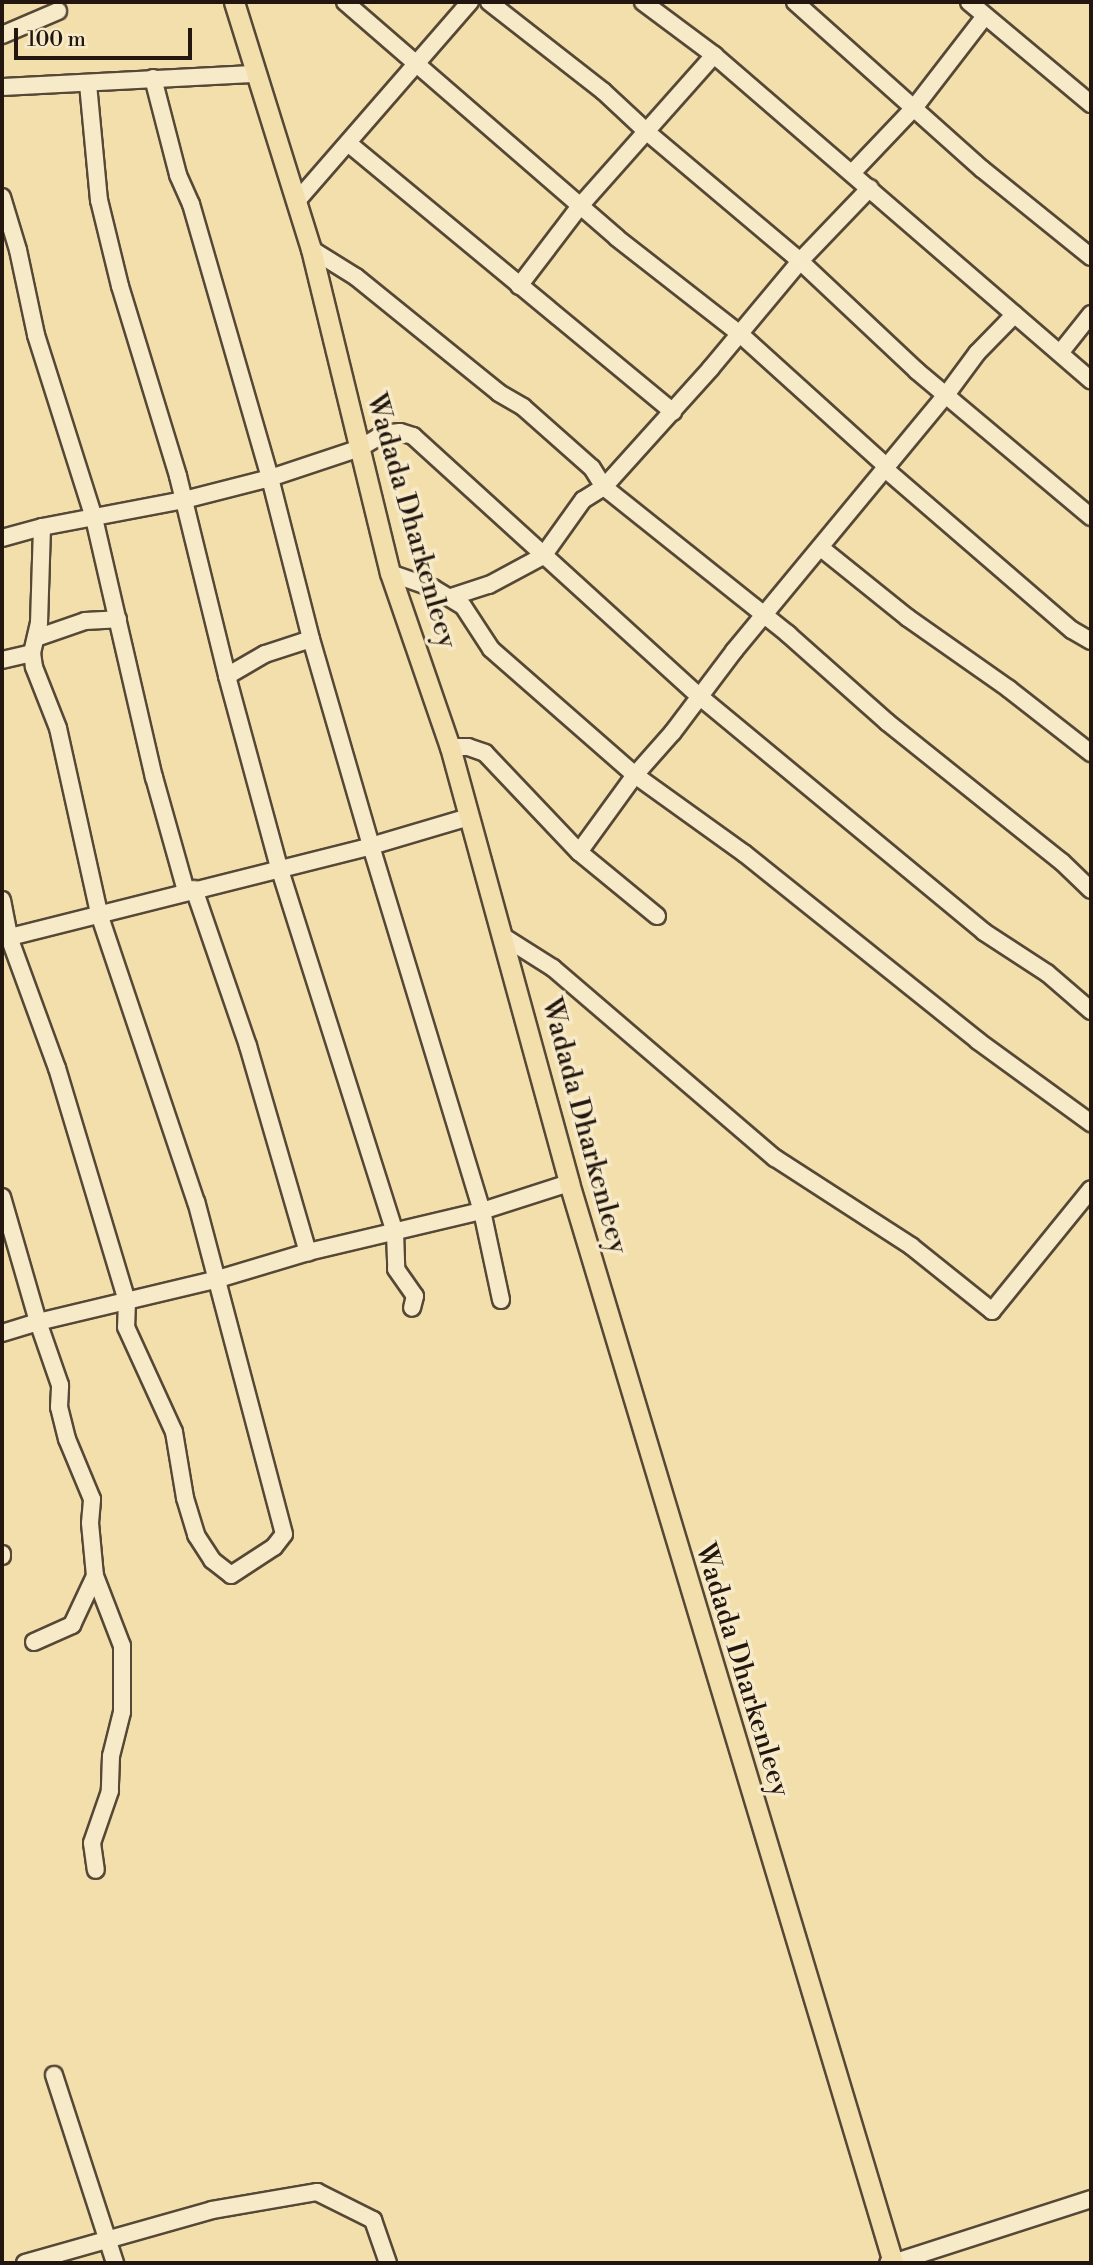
<!DOCTYPE html>
<html>
<head>
<meta charset="utf-8">
<style>
	body { margin:0 }
	#map { position:relative; width:1093px; height:2265px; overflow:hidden; background:#f3dfac; font-family:"Libre Bodoni",serif }
	div>[style] { position:absolute }
	.roads { filter:drop-shadow(2px 0 #564836) drop-shadow(-2px 0 #564836) drop-shadow(0 2px #564836) drop-shadow(0 -2px #564836) }
	.minor>* { height:16px; margin:-8px; padding:0 8px; transform-origin:8px; border-radius:8px; background:#f7eac9 }
	.major>* { height:19px; margin:-9.5px; padding:0 9.5px; transform-origin:9.5px; border-radius:9.5px; background:#f3dfac }
	span { translate:-50% -50%; white-space:nowrap; text-align:center; line-height:1.15; -webkit-text-stroke:7px #f7eac9; paint-order:stroke }
	.street-label { font-size:28px; color:#22160f }
	.frame { position:absolute; inset:0; border:4px solid #22160f; pointer-events:none }
	.scale { position:absolute; left:14px; top:28px; width:178px; height:32px; box-sizing:border-box; border:4px solid #22160f; border-top:0; padding-left:9px; font-size:21px; line-height:24px; white-space:nowrap; color:#22160f; -webkit-text-stroke:5px #f7eac9; paint-order:stroke }
</style>
</head>
<body>
<div id="map">
	<div class="roads">
		<div class="minor">
			<i style="left:345px;top:2px;width:360px;rotate:40.9deg"></i>
			<i style="left:617px;top:238px;width:156px;rotate:38deg"></i>
			<i style="left:740px;top:334px;width:197px;rotate:42.1deg"></i>
			<i style="left:489px;top:2px;width:145px;rotate:38deg"></i>
			<i style="left:603px;top:91px;width:60px;rotate:43deg"></i>
			<i style="left:647px;top:132px;width:200px;rotate:40.1deg"></i>
			<i style="left:800px;top:261px;width:161px;rotate:43.2deg"></i>
			<i style="left:917px;top:371px;width:227px;rotate:40deg"></i>
			<i style="left:643px;top:2px;width:89px;rotate:36.7deg"></i>
			<i style="left:714px;top:55px;width:498px;rotate:40.8deg"></i>
			<i style="left:795px;top:2px;width:251px;rotate:41.8deg"></i>
			<i style="left:982px;top:169px;width:140px;rotate:38.9deg"></i>
			<i style="left:969px;top:2px;width:159px;rotate:39.9deg"></i>
			<i style="left:2px;top:35px;width:61px;rotate:-23.2deg"></i>
			<i style="left:153px;top:78px;width:100px;rotate:75.5deg"></i>
			<i style="left:178px;top:175px;width:32px;rotate:66deg"></i>
			<i style="left:191px;top:204px;width:285px;rotate:73.9deg"></i>
			<i style="left:270px;top:478px;width:166px;rotate:75.7deg"></i>
			<i style="left:311px;top:639px;width:216px;rotate:73.8deg"></i>
			<i style="left:371px;top:846px;width:382px;rotate:73.1deg"></i>
			<i style="left:482px;top:1211px;width:91px;rotate:77.9deg"></i>
			<i style="left:88px;top:84px;width:117px;rotate:84.6deg"></i>
			<i style="left:99px;top:200px;width:89px;rotate:76.3deg"></i>
			<i style="left:120px;top:286px;width:199px;rotate:73deg"></i>
			<i style="left:178px;top:476px;width:206px;rotate:76.2deg"></i>
			<i style="left:227px;top:676px;width:198px;rotate:74.8deg"></i>
			<i style="left:279px;top:867px;width:383px;rotate:72.4deg"></i>
			<i style="left:395px;top:1232px;width:37px;rotate:88deg"></i>
			<i style="left:396px;top:1269px;width:33px;rotate:55deg"></i>
			<i style="left:415px;top:1296px;width:12px;rotate:104deg"></i>
			<i style="left:2px;top:87px;width:252px;rotate:-3deg"></i>
			<i style="left:348px;top:143px;width:422px;rotate:39.6deg"></i>
			<i style="left:852px;top:173px;width:90px;rotate:-46.4deg"></i>
			<i style="left:914px;top:108px;width:116px;rotate:-52.3deg"></i>
			<i style="left:2px;top:197px;width:55px;rotate:73.2deg"></i>
			<i style="left:18px;top:250px;width:87px;rotate:78deg"></i>
			<i style="left:36px;top:335px;width:192px;rotate:72.4deg"></i>
			<i style="left:94px;top:518px;width:266px;rotate:77deg"></i>
			<i style="left:154px;top:777px;width:118px;rotate:74.3deg"></i>
			<i style="left:296px;top:202px;width:265px;rotate:-49deg"></i>
			<i style="left:311px;top:249px;width:53px;rotate:31.9deg"></i>
			<i style="left:356px;top:277px;width:184px;rotate:39deg"></i>
			<i style="left:499px;top:393px;width:28px;rotate:30deg"></i>
			<i style="left:523px;top:407px;width:92px;rotate:41.5deg"></i>
			<i style="left:592px;top:468px;width:22px;rotate:58deg"></i>
			<i style="left:604px;top:487px;width:236px;rotate:38.6deg"></i>
			<i style="left:788px;top:634px;width:132px;rotate:41.6deg"></i>
			<i style="left:887px;top:722px;width:224px;rotate:38.7deg"></i>
			<i style="left:1062px;top:862px;width:40px;rotate:44deg"></i>
			<i style="left:519px;top:286px;width:101px;rotate:-52.7deg"></i>
			<i style="left:580px;top:206px;width:202px;rotate:-48.4deg"></i>
			<i style="left:1060px;top:353px;width:50px;rotate:-51.5deg"></i>
			<i style="left:884px;top:468px;width:248px;rotate:40.8deg"></i>
			<i style="left:1072px;top:630px;width:22px;rotate:30deg"></i>
			<i style="left:2px;top:538px;width:41px;rotate:-15.4deg"></i>
			<i style="left:42px;top:527px;width:145px;rotate:-10.8deg"></i>
			<i style="left:184px;top:500px;width:89px;rotate:-14.3deg"></i>
			<i style="left:270px;top:478px;width:95px;rotate:-18.4deg"></i>
			<i style="left:360px;top:448px;width:27px;rotate:-31deg"></i>
			<i style="left:383px;top:434px;width:17px;rotate:-7deg"></i>
			<i style="left:400px;top:432px;width:14px;rotate:17deg"></i>
			<i style="left:413px;top:436px;width:387px;rotate:42.3deg"></i>
			<i style="left:699px;top:696px;width:370px;rotate:39.6deg"></i>
			<i style="left:984px;top:932px;width:75px;rotate:33.1deg"></i>
			<i style="left:1047px;top:973px;width:58px;rotate:40.8deg"></i>
			<i style="left:821px;top:548px;width:112px;rotate:38.8deg"></i>
			<i style="left:908px;top:618px;width:123px;rotate:35.1deg"></i>
			<i style="left:1009px;top:689px;width:104px;rotate:38deg"></i>
			<i style="left:390px;top:573px;width:46px;rotate:19.2deg"></i>
			<i style="left:433px;top:588px;width:35px;rotate:31deg"></i>
			<i style="left:463px;top:606px;width:51px;rotate:56.9deg"></i>
			<i style="left:491px;top:649px;width:191px;rotate:41.2deg"></i>
			<i style="left:635px;top:775px;width:135px;rotate:35.7deg"></i>
			<i style="left:745px;top:854px;width:299px;rotate:38.7deg"></i>
			<i style="left:978px;top:1041px;width:140px;rotate:36deg"></i>
			<i style="left:451px;top:597px;width:40px;rotate:-18deg"></i>
			<i style="left:489px;top:585px;width:61px;rotate:-28.2deg"></i>
			<i style="left:543px;top:556px;width:69px;rotate:-54.5deg"></i>
			<i style="left:583px;top:500px;width:25px;rotate:-32deg"></i>
			<i style="left:604px;top:487px;width:160px;rotate:-48deg"></i>
			<i style="left:711px;top:368px;width:139px;rotate:-50.2deg"></i>
			<i style="left:800px;top:261px;width:101px;rotate:-46.2deg"></i>
			<i style="left:36px;top:638px;width:52px;rotate:-19.1deg"></i>
			<i style="left:85px;top:621px;width:33px;rotate:-3deg"></i>
			<i style="left:2px;top:660px;width:31px;rotate:-13deg"></i>
			<i style="left:227px;top:676px;width:44px;rotate:-30.1deg"></i>
			<i style="left:265px;top:654px;width:48px;rotate:-18.1deg"></i>
			<i style="left:450px;top:747px;width:18px"></i>
			<i style="left:468px;top:747px;width:18px;rotate:19deg"></i>
			<i style="left:485px;top:753px;width:137px;rotate:46.5deg"></i>
			<i style="left:579px;top:852px;width:101px;rotate:39.4deg"></i>
			<i style="left:579px;top:852px;width:95px;rotate:-54deg"></i>
			<i style="left:635px;top:775px;width:57px;rotate:-48.5deg"></i>
			<i style="left:673px;top:732px;width:101px;rotate:-53deg"></i>
			<i style="left:734px;top:651px;width:332px;rotate:-50.4deg"></i>
			<i style="left:946px;top:395px;width:52px;rotate:-53.6deg"></i>
			<i style="left:977px;top:353px;width:54px;rotate:-45.7deg"></i>
			<i style="left:194px;top:889px;width:166px;rotate:71deg"></i>
			<i style="left:248px;top:1046px;width:215px;rotate:73.8deg"></i>
			<i style="left:2px;top:900px;width:38px;rotate:79deg"></i>
			<i style="left:9px;top:937px;width:140px;rotate:69.9deg"></i>
			<i style="left:57px;top:1068px;width:243px;rotate:73.3deg"></i>
			<i style="left:127px;top:1301px;width:26px;rotate:92deg"></i>
			<i style="left:126px;top:1327px;width:115px;rotate:65.4deg"></i>
			<i style="left:174px;top:1432px;width:67px;rotate:80.5deg"></i>
			<i style="left:185px;top:1498px;width:39px;rotate:73deg"></i>
			<i style="left:196px;top:1535px;width:30px;rotate:57deg"></i>
			<i style="left:212px;top:1560px;width:24px;rotate:38deg"></i>
			<i style="left:231px;top:1575px;width:51px;rotate:-33.1deg"></i>
			<i style="left:274px;top:1547px;width:16px;rotate:-52deg"></i>
			<i style="left:284px;top:1534px;width:343px;rotate:-104.8deg"></i>
			<i style="left:196px;top:1202px;width:305px;rotate:-108.6deg"></i>
			<i style="left:99px;top:913px;width:189px;rotate:-102.5deg"></i>
			<i style="left:58px;top:728px;width:66px;rotate:-111.5deg"></i>
			<i style="left:34px;top:667px;width:14px;rotate:-98deg"></i>
			<i style="left:32px;top:653px;width:31px;rotate:-77deg"></i>
			<i style="left:39px;top:623px;width:96px;rotate:-88.2deg"></i>
			<i style="left:504px;top:937px;width:58px;rotate:32.3deg"></i>
			<i style="left:553px;top:968px;width:292px;rotate:40.6deg"></i>
			<i style="left:775px;top:1158px;width:162px;rotate:32.9deg"></i>
			<i style="left:911px;top:1246px;width:104px;rotate:38.7deg"></i>
			<i style="left:992px;top:1311px;width:157px;rotate:-50.9deg"></i>
			<i style="left:2px;top:939px;width:381px;rotate:-14.1deg"></i>
			<i style="left:371px;top:846px;width:102px;rotate:-16.5deg"></i>
			<i style="left:2px;top:1197px;width:130px;rotate:73.9deg"></i>
			<i style="left:38px;top:1322px;width:38px;rotate:163deg"></i>
			<i style="left:2px;top:1554px;width:2px;rotate:90deg"></i>
			<i style="left:95px;top:1576px;width:75px;rotate:68.9deg"></i>
			<i style="left:122px;top:1646px;width:66px;rotate:90deg"></i>
			<i style="left:122px;top:1712px;width:45px;rotate:104deg"></i>
			<i style="left:111px;top:1756px;width:35px;rotate:92deg"></i>
			<i style="left:110px;top:1791px;width:55px;rotate:109.1deg"></i>
			<i style="left:92px;top:1843px;width:27px;rotate:82deg"></i>
			<i style="left:34px;top:1642px;width:42px;rotate:-24.1deg"></i>
			<i style="left:72px;top:1625px;width:54px;rotate:-64.9deg"></i>
			<i style="left:95px;top:1576px;width:53px;rotate:-95.4deg"></i>
			<i style="left:90px;top:1523px;width:24px;rotate:-85deg"></i>
			<i style="left:92px;top:1499px;width:65px;rotate:-112.6deg"></i>
			<i style="left:67px;top:1439px;width:33px;rotate:-104deg"></i>
			<i style="left:59px;top:1407px;width:22px;rotate:-87deg"></i>
			<i style="left:60px;top:1385px;width:67px;rotate:-109.2deg"></i>
			<i style="left:38px;top:1322px;width:185px;rotate:-13.4deg"></i>
			<i style="left:218px;top:1279px;width:94px;rotate:-16.7deg"></i>
			<i style="left:308px;top:1252px;width:179px;rotate:-13.3deg"></i>
			<i style="left:482px;top:1211px;width:91px;rotate:-17.8deg"></i>
			<i style="left:54px;top:2075px;width:198px;rotate:72deg"></i>
			<i style="left:25px;top:2263px;width:194px;rotate:-15.8deg"></i>
			<i style="left:212px;top:2210px;width:107px;rotate:-9.7deg"></i>
			<i style="left:317px;top:2192px;width:63px;rotate:26.6deg"></i>
			<i style="left:373px;top:2220px;width:46px;rotate:70.8deg"></i>
			<i style="left:893px;top:2263px;width:208px;rotate:-17.9deg"></i>
		</div>
		<div class="major">
			<i style="left:234px;top:2px;width:259px;rotate:72.7deg"></i>
			<i style="left:311px;top:249px;width:333px;rotate:76.3deg"></i>
			<i style="left:390px;top:573px;width:184px;rotate:71deg"></i>
			<i style="left:450px;top:747px;width:452px;rotate:74.7deg"></i>
			<i style="left:569px;top:1183px;width:1127px;rotate:73.29deg"></i>
			<i style="left:893px;top:2262px;width:4px;rotate:166deg"></i>
		</div>
	</div>
	<div class="street-label">
		<span style="left:411px;top:521px;rotate:74deg">Wadada Dharkenleey</span>
		<span style="left:584px;top:1126px;rotate:75deg">Wadada Dharkenleey</span>
		<span style="left:742px;top:1670px;rotate:73deg">Wadada Dharkenleey</span>
	</div>
	<div class="frame"></div>
	<div class="scale">100 m</div>
</div>
</body>
</html>
